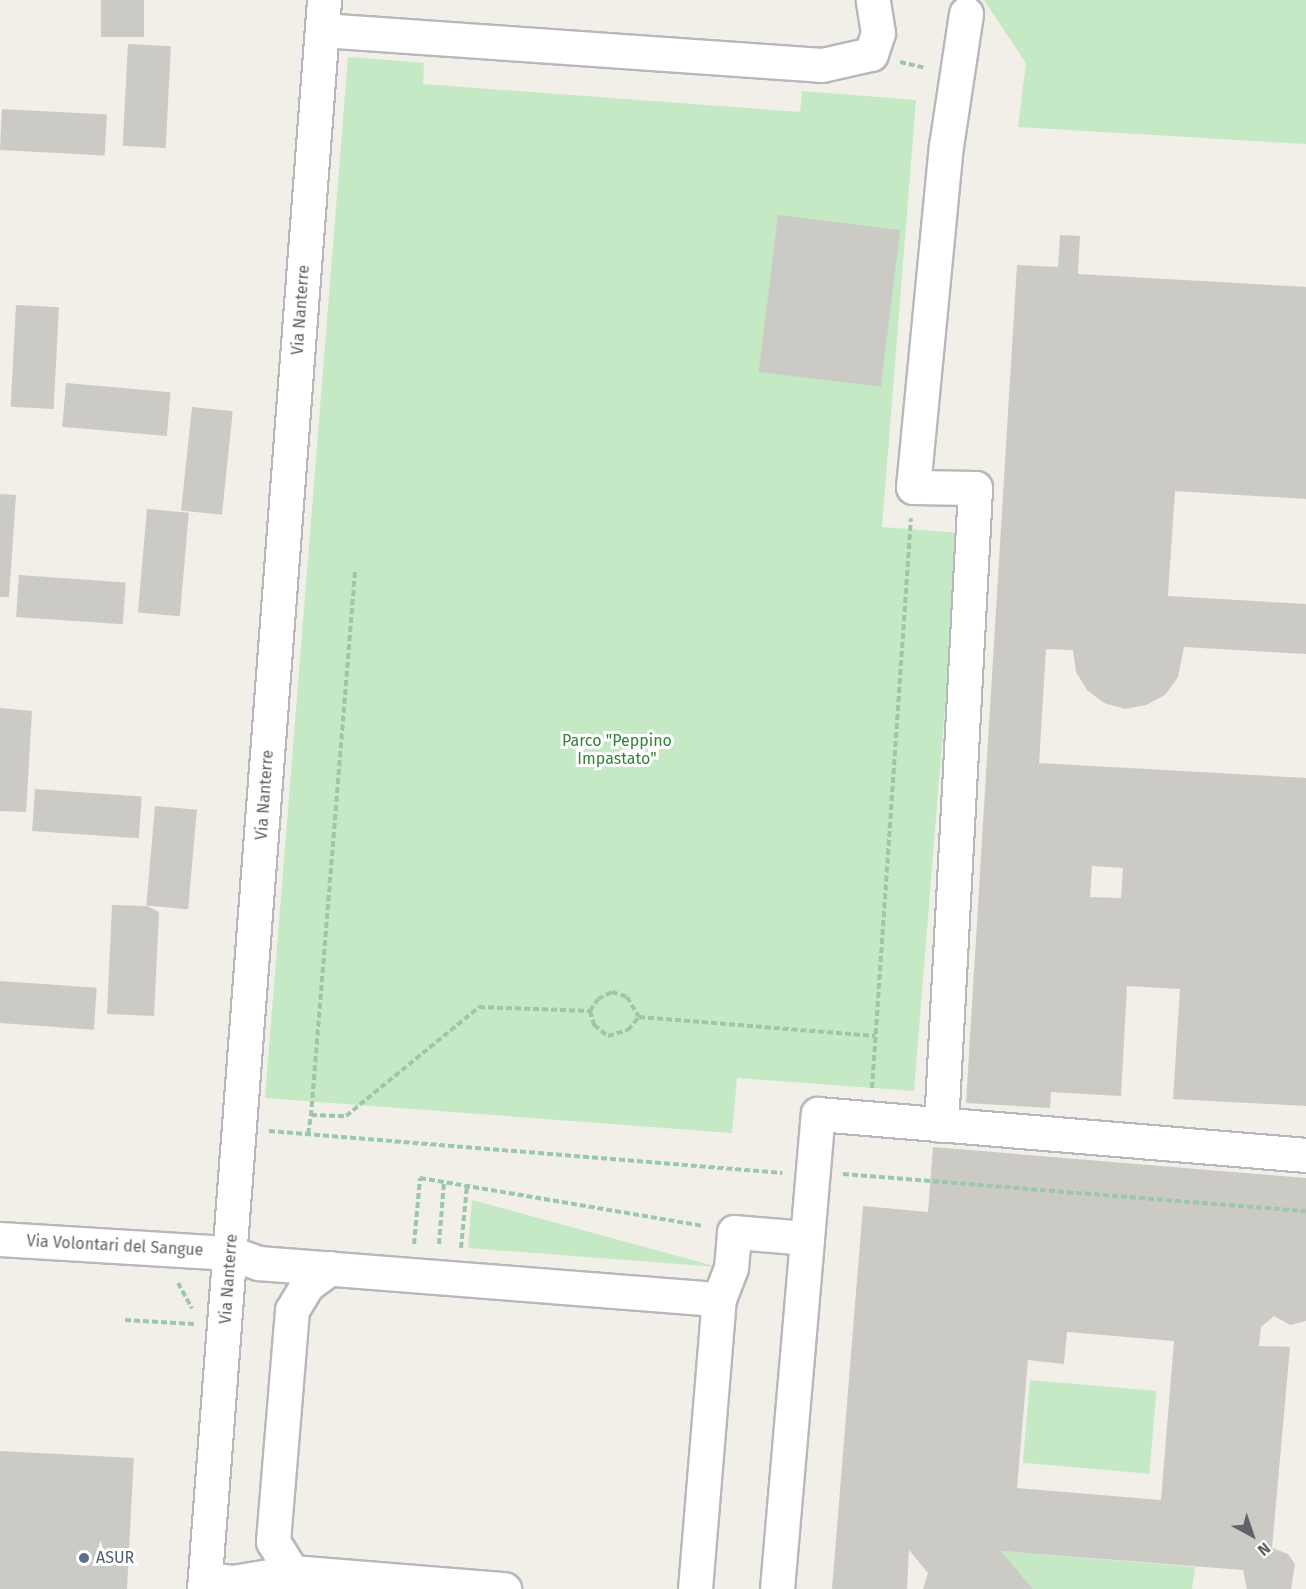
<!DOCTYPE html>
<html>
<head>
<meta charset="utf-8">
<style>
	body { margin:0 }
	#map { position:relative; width:1306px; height:1589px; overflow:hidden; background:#f1efe8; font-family:"Fira Sans",sans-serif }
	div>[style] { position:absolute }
	.green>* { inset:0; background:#c5e8c5; transform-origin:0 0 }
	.building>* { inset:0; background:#cccac5; transform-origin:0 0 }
	.path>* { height:4px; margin-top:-2px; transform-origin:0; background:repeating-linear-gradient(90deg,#9cc7a9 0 6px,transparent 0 9px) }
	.roads { filter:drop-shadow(2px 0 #b5b8bc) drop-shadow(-2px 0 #b5b8bc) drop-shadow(0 2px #b5b8bc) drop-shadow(0 -2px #b5b8bc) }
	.minor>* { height:33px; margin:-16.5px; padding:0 16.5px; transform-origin:16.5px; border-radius:16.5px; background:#fff }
	.dots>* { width:16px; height:16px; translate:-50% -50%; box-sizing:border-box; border:3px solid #fff; border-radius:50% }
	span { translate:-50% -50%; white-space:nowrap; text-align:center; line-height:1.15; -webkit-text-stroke:6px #fff; paint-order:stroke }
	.street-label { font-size:16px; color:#5f6368 }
	.park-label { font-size:16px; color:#348238 }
	.service-label { font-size:16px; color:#4e5e75 }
	.left { translate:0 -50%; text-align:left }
	.north { position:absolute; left:1222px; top:1505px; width:60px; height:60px; -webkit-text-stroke:4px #fff; paint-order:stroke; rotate:140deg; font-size:16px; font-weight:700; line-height:24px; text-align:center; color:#5f6368 }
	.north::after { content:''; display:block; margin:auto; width:21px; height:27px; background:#5f6368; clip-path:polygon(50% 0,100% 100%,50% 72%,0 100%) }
</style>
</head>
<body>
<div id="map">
	<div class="green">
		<i style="clip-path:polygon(984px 0,1306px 0,1306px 144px,1018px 127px,1026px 63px)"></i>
		<i style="clip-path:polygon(348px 57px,424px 63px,423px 84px,800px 112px,802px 91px,916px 100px,882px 527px,959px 533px,914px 1091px,737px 1078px,732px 1133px,265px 1098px)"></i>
		<i style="clip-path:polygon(472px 1200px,718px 1267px,468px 1248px)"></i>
		<i style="left:1030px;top:1380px;width:127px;height:83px;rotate:5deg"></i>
		<i style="clip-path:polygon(1001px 1551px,1195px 1567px,1192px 1589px,1033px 1589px)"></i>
	</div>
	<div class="building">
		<i style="left:101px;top:0;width:43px;height:37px"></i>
		<i style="left:128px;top:44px;width:43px;height:102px;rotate:3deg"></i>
		<i style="left:2px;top:109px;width:105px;height:41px;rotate:3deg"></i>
		<i style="left:778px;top:215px;width:123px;height:158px;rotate:7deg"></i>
		<i style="clip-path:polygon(evenodd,1060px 235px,1080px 236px,1078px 274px,1306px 287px,1306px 499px,1175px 491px,1168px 596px,1306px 604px,1306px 654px,1184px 647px,1178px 677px,1165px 695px,1146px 705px,1125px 709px,1104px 703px,1087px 690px,1076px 672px,1073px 650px,1046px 649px,1039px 763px,1306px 778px,1306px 1106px,1173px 1099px,1180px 989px,1127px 986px,1121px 1096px,1051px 1092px,1050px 1108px,966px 1103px,1017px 265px,1058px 267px,1060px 235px,1092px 866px,1123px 868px,1121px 898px,1090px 897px,1092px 866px)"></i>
		<i style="left:16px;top:305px;width:43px;height:102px;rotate:3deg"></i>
		<i style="left:66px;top:383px;width:105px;height:44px;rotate:5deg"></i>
		<i style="left:192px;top:407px;width:41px;height:104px;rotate:6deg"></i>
		<i style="clip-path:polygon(0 494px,16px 495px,9px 597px,0 597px)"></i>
		<i style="left:147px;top:509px;width:42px;height:104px;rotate:5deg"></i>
		<i style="left:19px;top:575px;width:107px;height:42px;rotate:4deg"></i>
		<i style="clip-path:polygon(0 708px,32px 711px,26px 812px,0 811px)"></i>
		<i style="left:35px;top:789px;width:107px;height:42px;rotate:4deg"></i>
		<i style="left:155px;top:806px;width:42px;height:100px;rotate:5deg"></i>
		<i style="clip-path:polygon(112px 905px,147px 906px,159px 912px,154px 1016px,107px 1014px)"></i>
		<i style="left:0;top:981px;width:97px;height:42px;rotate:4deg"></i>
		<i style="clip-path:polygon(evenodd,933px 1147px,1306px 1178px,1306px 1321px,1290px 1325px,1274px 1316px,1261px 1327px,1259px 1346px,1290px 1347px,1272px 1548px,1288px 1554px,1295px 1564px,1291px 1589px,1247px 1589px,1243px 1570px,1001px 1551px,1033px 1589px,923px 1589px,928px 1573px,909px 1550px,907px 1589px,832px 1589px,863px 1206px,928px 1212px,933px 1147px,1067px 1332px,1174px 1341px,1161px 1500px,1017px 1488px,1028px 1360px,1064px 1364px,1067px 1332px)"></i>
		<i style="left:0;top:1451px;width:134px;height:138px;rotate:3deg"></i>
	</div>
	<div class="path">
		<i style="left:900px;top:62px;width:26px;rotate:13deg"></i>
		<i style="left:355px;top:572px;width:545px;rotate:94.63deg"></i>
		<i style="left:311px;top:1115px;width:35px;rotate:2deg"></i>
		<i style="left:346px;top:1116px;width:172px;rotate:-39.3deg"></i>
		<i style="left:479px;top:1007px;width:111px;rotate:2.1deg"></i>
		<i style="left:590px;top:1011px;width:14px;rotate:-56deg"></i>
		<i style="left:598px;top:999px;width:16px;rotate:-27deg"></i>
		<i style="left:612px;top:992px;width:16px;rotate:18deg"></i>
		<i style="left:627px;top:997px;width:23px;rotate:59deg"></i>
		<i style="left:639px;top:1017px;width:237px;rotate:4.6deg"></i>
		<i style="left:590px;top:1011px;width:15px;rotate:74deg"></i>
		<i style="left:594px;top:1025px;width:18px;rotate:38deg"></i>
		<i style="left:608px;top:1036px;width:21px;rotate:-17deg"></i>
		<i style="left:628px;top:1030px;width:17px;rotate:-50deg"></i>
		<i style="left:872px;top:1088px;width:571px;rotate:-86.09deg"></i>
		<i style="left:269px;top:1131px;width:515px;rotate:4.68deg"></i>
		<i style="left:308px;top:1134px;width:19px;rotate:-81deg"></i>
		<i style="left:843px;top:1174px;width:464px;rotate:4.6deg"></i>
		<i style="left:414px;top:1244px;width:66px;rotate:-84.8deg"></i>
		<i style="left:420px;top:1178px;width:287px;rotate:9.6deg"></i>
		<i style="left:439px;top:1244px;width:62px;rotate:-85.4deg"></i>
		<i style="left:461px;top:1248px;width:62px;rotate:-84.5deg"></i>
		<i style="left:178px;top:1283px;width:29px;rotate:61deg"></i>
		<i style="left:125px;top:1320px;width:69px;rotate:3.3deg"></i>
	</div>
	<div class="roads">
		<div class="minor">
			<i style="left:322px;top:30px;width:501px;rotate:4deg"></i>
			<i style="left:822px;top:65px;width:50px;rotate:-12.7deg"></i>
			<i style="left:871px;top:54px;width:22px;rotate:-72deg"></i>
			<i style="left:878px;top:33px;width:33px;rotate:-99deg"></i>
			<i style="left:941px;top:1125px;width:638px;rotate:-86.94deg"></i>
			<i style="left:975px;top:488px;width:62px;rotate:-179.1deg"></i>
			<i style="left:913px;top:487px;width:343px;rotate:-84.5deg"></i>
			<i style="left:946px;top:146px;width:134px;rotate:-81.4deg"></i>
			<i style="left:0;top:1239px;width:231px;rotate:3.5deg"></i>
			<i style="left:231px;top:1253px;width:30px;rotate:20deg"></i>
			<i style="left:259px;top:1263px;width:461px;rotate:4.5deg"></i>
			<i style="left:292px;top:1572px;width:36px;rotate:-122deg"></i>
			<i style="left:273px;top:1541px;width:232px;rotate:-85.3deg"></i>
			<i style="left:292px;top:1310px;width:29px;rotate:-59deg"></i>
			<i style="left:307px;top:1285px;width:29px;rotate:-36deg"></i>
			<i style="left:205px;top:1579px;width:28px;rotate:6deg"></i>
			<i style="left:233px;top:1582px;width:60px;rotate:-9.6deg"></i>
			<i style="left:292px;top:1572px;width:213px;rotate:4.6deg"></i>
			<i style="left:204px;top:1589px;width:1594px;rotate:-85.68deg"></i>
			<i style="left:695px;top:1589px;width:291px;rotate:-85.3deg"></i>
			<i style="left:719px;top:1299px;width:33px;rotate:-69deg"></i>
			<i style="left:731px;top:1268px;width:36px;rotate:-85deg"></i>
			<i style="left:734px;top:1232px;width:73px;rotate:4.7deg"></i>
			<i style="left:777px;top:1589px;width:477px;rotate:-85.1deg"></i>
			<i style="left:818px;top:1114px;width:490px;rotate:4.8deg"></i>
		</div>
	</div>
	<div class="dots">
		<i style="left:84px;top:1558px;background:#5c6f8a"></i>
	</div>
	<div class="street-label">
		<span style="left:301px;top:310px;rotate:-86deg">Via Nanterre</span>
		<span style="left:265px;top:795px;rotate:-86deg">Via Nanterre</span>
		<span style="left:115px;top:1246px;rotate:3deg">Via Volontari del Sangue</span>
		<span style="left:229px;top:1279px;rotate:-86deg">Via Nanterre</span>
	</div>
	<div class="park-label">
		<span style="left:617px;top:750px">Parco "Peppino<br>Impastato"</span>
	</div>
	<div class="service-label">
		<span class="left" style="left:96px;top:1558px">ASUR</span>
	</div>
	<div class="north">N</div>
</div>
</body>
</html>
